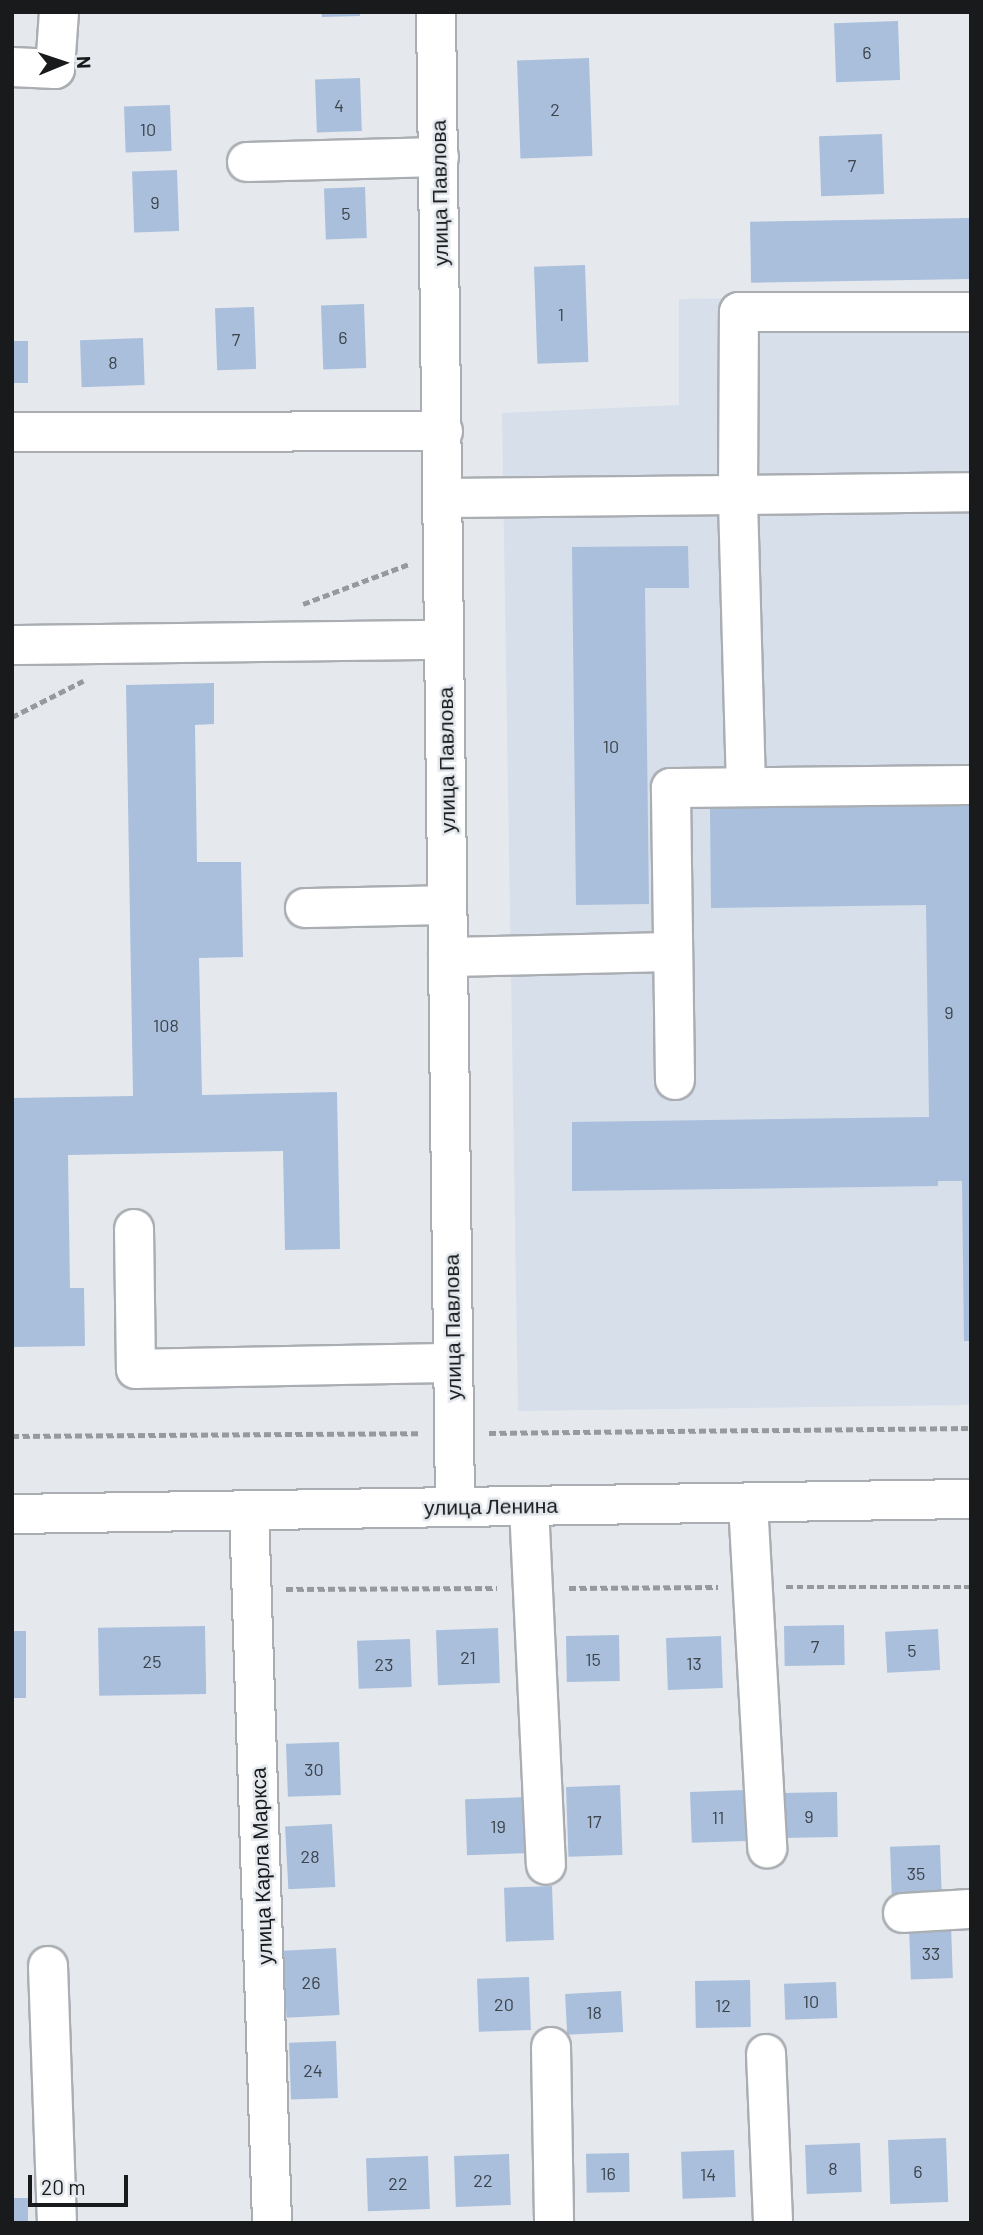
<!DOCTYPE html>
<html>
<head>
<meta charset="utf-8">
<style>
	body { margin:0 }
	#map { position:relative; width:983px; height:2235px; overflow:hidden; background:#e5e9ee; font-family:Barlow,sans-serif }
	div>[style] { position:absolute }
	.built>* { inset:0; background:#d6dfea }
	.building>* { inset:0; background:#aabfdc; transform-origin:0 0 }
	.path>* { height:4.5px; margin-top:-2.25px; transform-origin:0; background:repeating-linear-gradient(90deg,#979a9d 0 7px,transparent 0 10.5px) }
	.roads { filter:drop-shadow(2px 0 #aaaeb3) drop-shadow(-2px 0 #aaaeb3) drop-shadow(0 2px #aaaeb3) drop-shadow(0 -2px #aaaeb3) }
	.minor>* { height:38px; margin:-19px; padding:0 19px; transform-origin:19px; border-radius:19px; background:#fff }
	span { translate:-50% -50%; white-space:nowrap; text-align:center; line-height:1.15; -webkit-text-stroke:5px #e5e9ee; paint-order:stroke }
	.number-label { font-size:18px; color:#3c434b }
	.number-label span { -webkit-text-stroke-width:0 }
	.street-label { font-size:21px; color:#181a1b }
	.frame { position:absolute; inset:0; border:14px solid #181a1b; pointer-events:none }
	.north { position:absolute; left:28px; top:28px; width:70px; height:70px; -webkit-text-stroke:5px #e5e9ee; paint-order:stroke; rotate:88deg; font-size:19px; font-weight:700; line-height:28px; text-align:center; color:#181a1b }
	.north::after { content:''; display:block; margin:auto; width:24px; height:32px; background:#181a1b; clip-path:polygon(50% 0,100% 100%,50% 72%,0 100%) }
	.scale { position:absolute; left:28px; top:2175px; width:100px; height:32px; box-sizing:border-box; border:4px solid #181a1b; border-top:0; padding-left:9px; font-size:21px; line-height:24px; white-space:nowrap; color:#181a1b; -webkit-text-stroke:5px #e5e9ee; paint-order:stroke }
</style>
</head>
<body>
<div id="map">
	<div class="built">
		<i style="clip-path:polygon(971px 295px,971px 1405px,518px 1411px,502px 413px,679px 405px,679px 299px)"></i>
	</div>
	<div class="building">
		<i style="clip-path:polygon(321px 12px,360px 12px,360px 16px,322px 17px)"></i>
		<i style="left:898px;top:21px;width:59px;height:64px;rotate:88deg"></i>
		<i style="left:589px;top:58px;width:98px;height:72px;rotate:88deg"></i>
		<i style="left:360px;top:78px;width:53px;height:45px;rotate:88deg"></i>
		<i style="left:170px;top:105px;width:46px;height:46px;rotate:88deg"></i>
		<i style="left:882px;top:134px;width:60px;height:63px;rotate:88deg"></i>
		<i style="left:177px;top:170px;width:61px;height:45px;rotate:88deg"></i>
		<i style="left:365px;top:187px;width:51px;height:41px;rotate:88deg"></i>
		<i style="left:969px;top:218px;width:61px;height:219px;rotate:89deg"></i>
		<i style="left:585px;top:265px;width:97px;height:51px;rotate:88deg"></i>
		<i style="left:364px;top:304px;width:64px;height:43px;rotate:88deg"></i>
		<i style="left:254px;top:307px;width:62px;height:39px;rotate:88deg"></i>
		<i style="left:143px;top:338px;width:47px;height:63px;rotate:88deg"></i>
		<i style="left:12px;top:341px;width:16px;height:42px"></i>
		<i style="clip-path:polygon(688px 546px,689px 588px,645px 588px,649px 904px,576px 905px,572px 547px)"></i>
		<i style="clip-path:polygon(214px 683px,214px 724px,195px 725px,197px 862px,241px 862px,243px 957px,199px 958px,202px 1095px,337px 1092px,340px 1249px,285px 1250px,283px 1151px,68px 1155px,70px 1288px,84px 1288px,85px 1346px,12px 1347px,12px 1098px,133px 1096px,126px 685px)"></i>
		<i style="clip-path:polygon(971px 805px,971px 1341px,964px 1341px,962px 1181px,938px 1181px,938px 1186px,572px 1191px,572px 1122px,929px 1117px,926px 905px,711px 908px,710px 808px)"></i>
		<i style="left:844px;top:1625px;width:40px;height:60px;rotate:89deg"></i>
		<i style="left:205px;top:1626px;width:68px;height:107px;rotate:89deg"></i>
		<i style="left:498px;top:1628px;width:55px;height:62px;rotate:88deg"></i>
		<i style="left:938px;top:1629px;width:41px;height:53px;rotate:87deg"></i>
		<i style="left:12px;top:1631px;width:14px;height:67px"></i>
		<i style="left:619px;top:1635px;width:46px;height:53px;rotate:89deg"></i>
		<i style="left:721px;top:1636px;width:52px;height:55px;rotate:88deg"></i>
		<i style="left:410px;top:1639px;width:48px;height:53px;rotate:88deg"></i>
		<i style="left:339px;top:1742px;width:53px;height:53px;rotate:88deg"></i>
		<i style="left:620px;top:1785px;width:70px;height:54px;rotate:88deg"></i>
		<i style="left:744px;top:1790px;width:51px;height:54px;rotate:88deg"></i>
		<i style="left:837px;top:1792px;width:45px;height:57px;rotate:89deg"></i>
		<i style="left:530px;top:1797px;width:56px;height:65px;rotate:88deg"></i>
		<i style="left:332px;top:1824px;width:63px;height:47px;rotate:87deg"></i>
		<i style="left:940px;top:1845px;width:54px;height:50px;rotate:88deg"></i>
		<i style="left:552px;top:1886px;width:54px;height:48px;rotate:88deg"></i>
		<i style="left:951px;top:1925px;width:53px;height:42px;rotate:88deg"></i>
		<i style="left:336px;top:1948px;width:67px;height:53px;rotate:87deg"></i>
		<i style="left:529px;top:1977px;width:53px;height:52px;rotate:88deg"></i>
		<i style="left:750px;top:1980px;width:47px;height:55px;rotate:89deg"></i>
		<i style="left:836px;top:1982px;width:36px;height:52px;rotate:88deg"></i>
		<i style="left:621px;top:1991px;width:41px;height:56px;rotate:87deg"></i>
		<i style="left:336px;top:2041px;width:57px;height:47px;rotate:88deg"></i>
		<i style="left:946px;top:2138px;width:64px;height:58px;rotate:88deg"></i>
		<i style="left:860px;top:2143px;width:49px;height:55px;rotate:88deg"></i>
		<i style="left:734px;top:2150px;width:47px;height:53px;rotate:88deg"></i>
		<i style="left:629px;top:2153px;width:39px;height:43px;rotate:89deg"></i>
		<i style="left:509px;top:2154px;width:51px;height:55px;rotate:88deg"></i>
		<i style="left:428px;top:2156px;width:53px;height:62px;rotate:88deg"></i>
		<i style="left:12px;top:2198px;width:16px;height:25px"></i>
	</div>
	<div class="path">
		<i style="left:303px;top:604px;width:113px;rotate:-20.7deg"></i>
		<i style="left:12px;top:717px;width:80px;rotate:-26.9deg"></i>
		<i style="left:489px;top:1433px;width:482px;rotate:-0.6deg"></i>
		<i style="left:12px;top:1436px;width:409px;rotate:-0.4deg"></i>
		<i style="left:786px;top:1587px;width:185px"></i>
		<i style="left:569px;top:1588px;width:149px;rotate:-0.4deg"></i>
		<i style="left:286px;top:1589px;width:211px;rotate:-0.3deg"></i>
	</div>
	<div class="roads">
		<div class="minor">
			<i style="left:436px;top:12px;width:1495px;rotate:89.27deg"></i>
			<i style="left:12px;top:67px;width:43px;rotate:2.7deg"></i>
			<i style="left:55px;top:69px;width:57px;rotate:-86deg"></i>
			<i style="left:247px;top:162px;width:192px;rotate:-1.5deg"></i>
			<i style="left:12px;top:432px;width:431px;rotate:-0.1deg"></i>
			<i style="left:444px;top:498px;width:294px;rotate:-0.6deg"></i>
			<i style="left:738px;top:495px;width:183px;rotate:-89.7deg"></i>
			<i style="left:739px;top:312px;width:232px"></i>
			<i style="left:12px;top:645px;width:432px;rotate:-0.7deg"></i>
			<i style="left:746px;top:787px;width:292px;rotate:-91.6deg"></i>
			<i style="left:738px;top:495px;width:233px;rotate:-0.7deg"></i>
			<i style="left:305px;top:908px;width:142px;rotate:-1.2deg"></i>
			<i style="left:448px;top:957px;width:225px;rotate:-1.3deg"></i>
			<i style="left:675px;top:1080px;width:292px;rotate:-90.8deg"></i>
			<i style="left:671px;top:788px;width:300px;rotate:-0.6deg"></i>
			<i style="left:134px;top:1229px;width:140px;rotate:89.2deg"></i>
			<i style="left:136px;top:1369px;width:316px;rotate:-1.1deg"></i>
			<i style="left:748px;top:1503px;width:346px;rotate:86.8deg"></i>
			<i style="left:529px;top:1506px;width:359px;rotate:87.3deg"></i>
			<i style="left:249px;top:1510px;width:713px;rotate:88.15deg"></i>
			<i style="left:12px;top:1514px;width:959px;rotate:-0.9deg"></i>
			<i style="left:903px;top:1913px;width:68px;rotate:-3.4deg"></i>
			<i style="left:48px;top:1966px;width:257px;rotate:88deg"></i>
			<i style="left:551px;top:2047px;width:176px;rotate:89deg"></i>
			<i style="left:766px;top:2054px;width:169px;rotate:87.6deg"></i>
		</div>
	</div>
	<div class="number-label">
		<span style="left:867px;top:52px">6</span>
		<span style="left:339px;top:105px">4</span>
		<span style="left:555px;top:109px">2</span>
		<span style="left:148px;top:129px">10</span>
		<span style="left:852px;top:165px">7</span>
		<span style="left:155px;top:202px">9</span>
		<span style="left:346px;top:213px">5</span>
		<span style="left:561px;top:314px">1</span>
		<span style="left:343px;top:337px">6</span>
		<span style="left:236px;top:339px">7</span>
		<span style="left:113px;top:362px">8</span>
		<span style="left:611px;top:746px">10</span>
		<span style="left:949px;top:1012px">9</span>
		<span style="left:166px;top:1025px">108</span>
		<span style="left:815px;top:1646px">7</span>
		<span style="left:912px;top:1650px">5</span>
		<span style="left:468px;top:1657px">21</span>
		<span style="left:593px;top:1659px">15</span>
		<span style="left:152px;top:1661px">25</span>
		<span style="left:694px;top:1663px">13</span>
		<span style="left:384px;top:1664px">23</span>
		<span style="left:314px;top:1769px">30</span>
		<span style="left:809px;top:1816px">9</span>
		<span style="left:718px;top:1817px">11</span>
		<span style="left:594px;top:1821px">17</span>
		<span style="left:498px;top:1826px">19</span>
		<span style="left:310px;top:1856px">28</span>
		<span style="left:916px;top:1873px">35</span>
		<span style="left:931px;top:1953px">33</span>
		<span style="left:311px;top:1982px">26</span>
		<span style="left:811px;top:2001px">10</span>
		<span style="left:504px;top:2004px">20</span>
		<span style="left:723px;top:2005px">12</span>
		<span style="left:594px;top:2012px">18</span>
		<span style="left:313px;top:2070px">24</span>
		<span style="left:833px;top:2168px">8</span>
		<span style="left:918px;top:2171px">6</span>
		<span style="left:608px;top:2173px">16</span>
		<span style="left:708px;top:2174px">14</span>
		<span style="left:483px;top:2180px">22</span>
		<span style="left:398px;top:2183px">22</span>
	</div>
	<div class="street-label">
		<span style="left:439px;top:193px;rotate:-91deg">улица Павлова</span>
		<span style="left:446px;top:760px;rotate:-91deg">улица Павлова</span>
		<span style="left:452px;top:1327px;rotate:-91deg">улица Павлова</span>
		<span style="left:491px;top:1506px;rotate:-1deg">улица Ленина</span>
		<span style="left:261px;top:1866px;rotate:-92deg">улица Карла Маркса</span>
	</div>
	<div class="frame"></div>
	<div class="north">N</div>
	<div class="scale">20 m</div>
</div>
</body>
</html>
